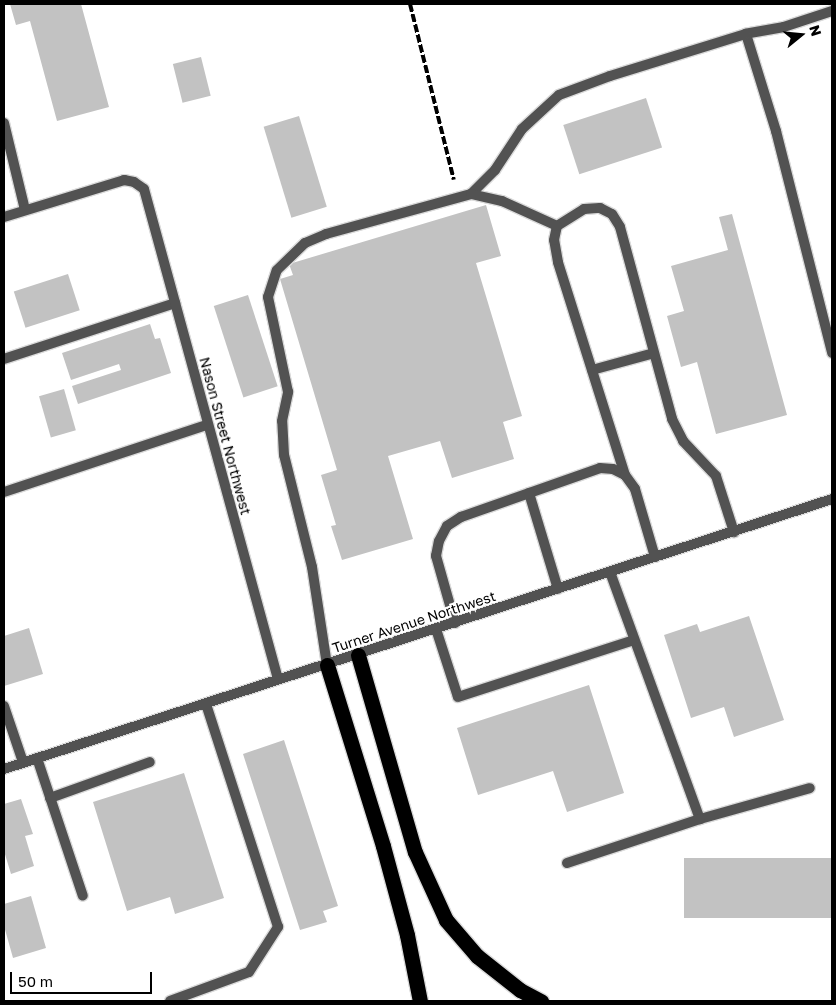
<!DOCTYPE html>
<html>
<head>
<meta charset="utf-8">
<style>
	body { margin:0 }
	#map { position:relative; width:836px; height:1005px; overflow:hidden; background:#fff; font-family:"Golos Text",sans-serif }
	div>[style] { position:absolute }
	.building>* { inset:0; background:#c2c2c2; transform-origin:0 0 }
	.roads { filter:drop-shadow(1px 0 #dbdbdb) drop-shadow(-1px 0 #dbdbdb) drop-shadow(0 1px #dbdbdb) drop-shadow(0 -1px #dbdbdb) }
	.service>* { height:10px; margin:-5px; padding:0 5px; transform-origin:5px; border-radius:5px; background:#525252 }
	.minor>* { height:10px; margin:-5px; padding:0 5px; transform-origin:5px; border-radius:5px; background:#525252 }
	.tertiary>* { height:10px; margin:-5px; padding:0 5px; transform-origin:5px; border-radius:5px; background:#525252 }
	.motorway>* { height:15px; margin:-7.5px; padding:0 7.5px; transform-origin:7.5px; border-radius:7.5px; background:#000 }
	.rail>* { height:4px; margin-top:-2px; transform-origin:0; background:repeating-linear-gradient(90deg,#000 0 8px,transparent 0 10.5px) }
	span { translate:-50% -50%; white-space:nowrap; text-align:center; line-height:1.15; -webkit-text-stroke:4px #fff; paint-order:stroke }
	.street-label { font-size:14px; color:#000 }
	.frame { position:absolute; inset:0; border:5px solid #000; pointer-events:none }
	.north { position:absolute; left:776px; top:10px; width:50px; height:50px; -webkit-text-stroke:4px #fff; paint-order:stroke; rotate:73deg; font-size:14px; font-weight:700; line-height:20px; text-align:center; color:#000 }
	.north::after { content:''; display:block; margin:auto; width:18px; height:22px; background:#000; clip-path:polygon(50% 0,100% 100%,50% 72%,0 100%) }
	.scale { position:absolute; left:10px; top:972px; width:142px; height:22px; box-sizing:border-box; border:2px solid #000; border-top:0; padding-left:6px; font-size:15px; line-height:18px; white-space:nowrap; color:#000; -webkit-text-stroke:4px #fff; paint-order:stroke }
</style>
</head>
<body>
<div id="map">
	<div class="building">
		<i style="clip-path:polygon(10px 4px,81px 4px,109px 107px,57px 121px,30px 21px,16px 25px)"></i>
		<i style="left:201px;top:57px;width:40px;height:29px;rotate:76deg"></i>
		<i style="left:646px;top:98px;width:52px;height:87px;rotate:72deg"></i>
		<i style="left:299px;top:116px;width:95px;height:37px;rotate:73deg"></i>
		<i style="clip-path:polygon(486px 205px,501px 256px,476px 263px,522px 416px,503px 422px,514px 459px,452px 478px,440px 441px,388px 456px,413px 539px,342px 560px,331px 526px,336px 525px,321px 475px,337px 470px,280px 279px,293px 275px,289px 264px)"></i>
		<i style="clip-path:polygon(732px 214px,787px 415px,716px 434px,697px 362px,681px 367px,667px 316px,684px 311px,671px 266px,728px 250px,719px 217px)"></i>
		<i style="left:68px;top:274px;width:38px;height:57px;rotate:72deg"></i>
		<i style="left:248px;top:295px;width:96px;height:36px;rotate:72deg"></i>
		<i style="clip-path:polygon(150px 324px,155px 339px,160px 338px,171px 373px,78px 404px,72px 386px,121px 370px,119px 364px,71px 380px,62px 353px)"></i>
		<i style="left:64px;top:389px;width:43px;height:26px;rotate:74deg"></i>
		<i style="clip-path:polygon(749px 616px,784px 720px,734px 737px,724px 707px,691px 718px,664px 635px,697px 624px,700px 632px)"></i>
		<i style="clip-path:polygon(29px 628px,43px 674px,4px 686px,4px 636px)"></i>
		<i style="clip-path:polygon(589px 685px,624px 793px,567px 812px,553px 771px,478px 795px,457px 728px)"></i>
		<i style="clip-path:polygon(284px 740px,338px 906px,323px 911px,327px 922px,300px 930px,243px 754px)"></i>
		<i style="clip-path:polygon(184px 773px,224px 898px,175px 914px,170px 897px,127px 911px,93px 802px)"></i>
		<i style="clip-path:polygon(21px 799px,33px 834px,25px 836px,34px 866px,11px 874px,4px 851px,4px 804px)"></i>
		<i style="left:832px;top:858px;width:60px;height:148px;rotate:90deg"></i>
		<i style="clip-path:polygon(31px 896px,46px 948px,13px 958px,4px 926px,4px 904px)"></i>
	</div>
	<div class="roads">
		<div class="service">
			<i style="left:832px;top:11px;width:51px;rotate:161.6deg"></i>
			<i style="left:784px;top:27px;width:39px;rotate:170deg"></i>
			<i style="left:746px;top:34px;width:102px;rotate:72.8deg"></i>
			<i style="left:776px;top:131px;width:229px;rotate:75.8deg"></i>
			<i style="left:4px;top:123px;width:89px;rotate:76.4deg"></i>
			<i style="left:471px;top:194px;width:34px;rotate:-45deg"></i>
			<i style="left:495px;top:170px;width:49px;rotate:-56.6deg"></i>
			<i style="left:522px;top:129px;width:50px;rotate:-42.6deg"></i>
			<i style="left:559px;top:95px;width:54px;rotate:-20.4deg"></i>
			<i style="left:610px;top:76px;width:142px;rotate:-17.2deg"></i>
			<i style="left:4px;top:359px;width:180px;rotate:-18.1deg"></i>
			<i style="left:592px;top:370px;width:64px;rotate:-15.3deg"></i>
			<i style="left:625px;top:475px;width:223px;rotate:-107.5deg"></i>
			<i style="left:558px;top:262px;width:22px;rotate:-100deg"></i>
			<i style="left:554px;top:240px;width:14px;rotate:-78deg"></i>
			<i style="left:557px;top:226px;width:32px;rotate:-32deg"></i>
			<i style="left:584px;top:209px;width:16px;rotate:-4deg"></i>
			<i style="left:600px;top:208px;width:13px;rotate:27deg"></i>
			<i style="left:612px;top:214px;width:15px;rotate:58deg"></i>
			<i style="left:620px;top:227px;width:199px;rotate:74.8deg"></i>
			<i style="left:672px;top:419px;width:25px;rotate:63deg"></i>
			<i style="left:683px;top:441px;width:48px;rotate:46.7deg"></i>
			<i style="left:716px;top:476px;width:59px;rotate:72.2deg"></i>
			<i style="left:529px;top:493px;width:100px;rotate:73.2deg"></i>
			<i style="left:610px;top:572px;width:263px;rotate:70deg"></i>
			<i style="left:700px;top:819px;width:114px;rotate:-15.7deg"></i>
			<i style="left:455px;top:623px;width:70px;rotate:-105.8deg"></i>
			<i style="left:436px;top:556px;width:15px;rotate:-79deg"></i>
			<i style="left:439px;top:541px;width:17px;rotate:-62deg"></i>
			<i style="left:447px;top:526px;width:17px;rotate:-33deg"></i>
			<i style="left:461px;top:517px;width:147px;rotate:-19.4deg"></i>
			<i style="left:600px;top:468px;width:13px;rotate:4deg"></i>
			<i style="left:613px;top:469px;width:13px;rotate:27deg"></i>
			<i style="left:625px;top:475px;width:17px;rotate:54deg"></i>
			<i style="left:635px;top:489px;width:71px;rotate:73.6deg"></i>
			<i style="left:436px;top:629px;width:71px;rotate:72.1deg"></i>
			<i style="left:458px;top:697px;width:185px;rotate:-17.9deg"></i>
			<i style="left:327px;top:665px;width:99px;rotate:-98.7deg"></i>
			<i style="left:312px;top:567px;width:115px;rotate:-104deg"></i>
			<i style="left:284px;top:455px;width:34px;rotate:-93deg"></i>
			<i style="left:282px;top:421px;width:30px;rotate:-78deg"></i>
			<i style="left:288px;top:392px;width:97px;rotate:-101.9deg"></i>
			<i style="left:268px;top:297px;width:28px;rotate:-72deg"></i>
			<i style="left:277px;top:270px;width:39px;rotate:-44deg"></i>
			<i style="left:305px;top:243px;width:23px;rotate:-23deg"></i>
			<i style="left:326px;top:234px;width:150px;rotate:-15.4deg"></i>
			<i style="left:471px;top:194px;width:32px;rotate:13deg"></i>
			<i style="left:502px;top:201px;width:60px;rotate:24.4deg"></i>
			<i style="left:4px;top:706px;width:59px;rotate:71.3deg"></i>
			<i style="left:37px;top:758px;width:145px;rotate:71.6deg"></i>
			<i style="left:50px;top:798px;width:106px;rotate:-19.8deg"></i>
			<i style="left:567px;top:863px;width:140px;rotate:-18.3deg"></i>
			<i style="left:170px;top:1001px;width:84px;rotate:-20.2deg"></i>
			<i style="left:249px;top:972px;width:54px;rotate:-57.2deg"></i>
			<i style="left:278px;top:927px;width:234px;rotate:-107.9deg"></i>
		</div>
		<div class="minor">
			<i style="left:4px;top:217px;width:126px;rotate:-17.1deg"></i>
			<i style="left:124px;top:180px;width:10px;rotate:11deg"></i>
			<i style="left:134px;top:182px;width:12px;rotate:35deg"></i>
			<i style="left:144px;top:189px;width:508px;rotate:74.71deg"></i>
			<i style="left:4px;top:492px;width:213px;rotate:-18.3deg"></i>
		</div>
		<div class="tertiary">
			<i style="left:4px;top:769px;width:871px;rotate:-18.06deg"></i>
		</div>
		<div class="motorway">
			<i style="left:358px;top:655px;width:205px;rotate:73.9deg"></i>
			<i style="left:415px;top:852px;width:75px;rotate:65.5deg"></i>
			<i style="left:446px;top:920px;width:48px;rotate:49.3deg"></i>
			<i style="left:477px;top:956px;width:55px;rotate:38.3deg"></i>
			<i style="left:520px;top:990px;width:24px;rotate:28deg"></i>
			<i style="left:327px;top:665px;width:189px;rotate:72.8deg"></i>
			<i style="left:383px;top:846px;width:92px;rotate:74.9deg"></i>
			<i style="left:407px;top:935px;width:67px;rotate:78.9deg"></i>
		</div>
	</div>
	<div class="rail">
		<i style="left:410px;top:4px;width:181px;rotate:76deg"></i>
	</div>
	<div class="street-label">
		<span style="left:225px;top:436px;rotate:75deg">Nason Street Northwest</span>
		<span style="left:414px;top:622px;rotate:-18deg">Turner Avenue Northwest</span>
	</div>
	<div class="frame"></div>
	<div class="north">N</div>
	<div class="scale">50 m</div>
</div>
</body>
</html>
